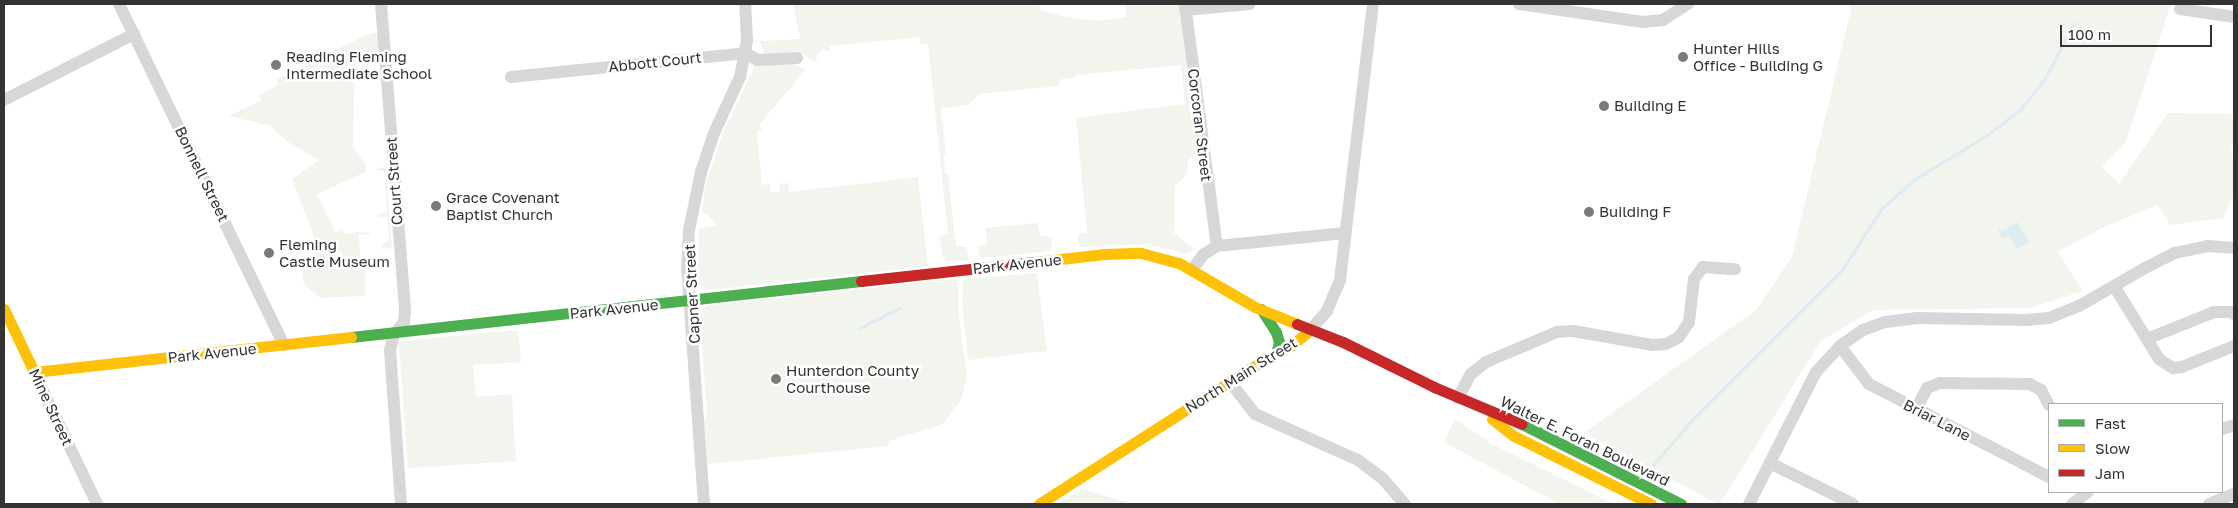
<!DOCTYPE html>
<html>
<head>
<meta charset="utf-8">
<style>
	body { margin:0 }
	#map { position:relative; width:2238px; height:508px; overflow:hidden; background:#fff; font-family:"Golos Text",sans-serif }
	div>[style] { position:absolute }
	.green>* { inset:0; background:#f1f5ed }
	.water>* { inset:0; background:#ddebf3 }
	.stream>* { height:3px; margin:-1.5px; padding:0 1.5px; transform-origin:1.5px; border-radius:1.5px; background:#ddebf3 }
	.street>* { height:12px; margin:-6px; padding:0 6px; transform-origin:6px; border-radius:6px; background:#d7d7d7 }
	.fast>* { height:11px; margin:-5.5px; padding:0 5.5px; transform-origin:5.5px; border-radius:5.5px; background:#4caf50 }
	.slow>* { height:11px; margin:-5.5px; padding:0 5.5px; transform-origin:5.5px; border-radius:5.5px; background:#ffc107 }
	.jam>* { height:11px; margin:-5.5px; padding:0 5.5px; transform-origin:5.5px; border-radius:5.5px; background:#c62828 }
	.dots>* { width:14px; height:14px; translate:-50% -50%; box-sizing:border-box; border:2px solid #fff; border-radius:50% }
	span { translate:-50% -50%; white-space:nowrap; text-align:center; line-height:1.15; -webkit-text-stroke:5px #fff; paint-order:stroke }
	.poi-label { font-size:15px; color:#333 }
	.left { translate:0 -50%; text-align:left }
	.street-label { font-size:15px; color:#333 }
	.frame { position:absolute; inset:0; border:5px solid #333; pointer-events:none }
	.legend { position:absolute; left:2048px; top:403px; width:175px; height:90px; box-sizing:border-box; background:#fff; border:1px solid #adadad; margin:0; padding:6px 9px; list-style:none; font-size:15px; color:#333 }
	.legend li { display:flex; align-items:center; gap:10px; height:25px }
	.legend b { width:25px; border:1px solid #adadad }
	.scale { position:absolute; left:2060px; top:25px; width:152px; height:22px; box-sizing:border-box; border:2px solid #333; border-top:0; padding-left:6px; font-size:15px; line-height:18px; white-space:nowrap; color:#333; -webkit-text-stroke:4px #fff; paint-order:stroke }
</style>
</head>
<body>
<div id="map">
	<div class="green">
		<i style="clip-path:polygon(793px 4px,1037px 4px,1043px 11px,1066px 17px,1097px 21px,1126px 17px,1125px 4px,1180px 4px,1197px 154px,1189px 158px,1187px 174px,1175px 186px,1174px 233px,1195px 249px,1191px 252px,1182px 254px,1175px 250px,1146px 244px,1081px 247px,1078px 243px,1078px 234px,1087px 233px,1076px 118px,1185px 104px,1181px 65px,1076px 75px,1076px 78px,1061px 79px,1059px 86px,978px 94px,969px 105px,941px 108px,946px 155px,944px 155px,945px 174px,948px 174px,956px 246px,966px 246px,969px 260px,947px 263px,942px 256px,940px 237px,948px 234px,928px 44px,921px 45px,919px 37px,830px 46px,830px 52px,823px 49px,815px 58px,820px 64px,798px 51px,764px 54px,760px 41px,800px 39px)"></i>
		<i style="clip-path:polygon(1850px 4px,2171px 4px,2125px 144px,2102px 167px,2119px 184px,2168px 113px,2234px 114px,2234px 142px,2231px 146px,2234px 165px,2234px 195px,2223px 218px,2170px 225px,2158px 205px,2104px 227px,2058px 252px,2083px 291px,2029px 308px,1873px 310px,1820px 342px,1720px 504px,1718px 504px,1584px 433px,1756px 310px,1792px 257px,1851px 9px)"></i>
		<i style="clip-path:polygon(382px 31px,385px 54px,362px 53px,355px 57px,353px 147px,366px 165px,365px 172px,317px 194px,336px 233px,342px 229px,345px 234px,358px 232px,370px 233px,369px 235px,359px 234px,361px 268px,365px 268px,365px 296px,320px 298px,304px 284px,300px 263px,319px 250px,292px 179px,319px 160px,288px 142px,270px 126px,229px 116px,261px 101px,259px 95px,277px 85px,277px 79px,364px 36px)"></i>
		<i style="clip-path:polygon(791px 63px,806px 69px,759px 125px,763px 130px,757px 131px,762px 185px,770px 184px,771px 192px,780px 192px,779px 184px,788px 183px,789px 192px,918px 177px,928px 266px,710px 290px,700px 286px,697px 275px,699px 229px,717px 225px,706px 213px,701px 213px,707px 180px,723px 133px,755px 66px)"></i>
		<i style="clip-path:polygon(386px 167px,392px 248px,383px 249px,382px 245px,389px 240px,388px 217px,379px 217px,378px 214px,387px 211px,384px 171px,378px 171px,376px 169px)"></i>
		<i style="clip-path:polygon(1037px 223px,1040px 236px,1052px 237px,1051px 251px,982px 258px,979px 255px,979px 246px,987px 244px,985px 228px)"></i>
		<i style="clip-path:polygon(1034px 273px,1037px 274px,1047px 351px,968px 360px,962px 303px,963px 280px)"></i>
		<i style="clip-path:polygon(954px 279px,958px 282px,959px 317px,967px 376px,962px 398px,943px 424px,889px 441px,888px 446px,708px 464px,704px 421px,707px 416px,700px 316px,705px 306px)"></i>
		<i style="clip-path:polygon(518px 330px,521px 362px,473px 365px,476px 397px,512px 394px,516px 461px,408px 468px,399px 345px,401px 341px)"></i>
		<i style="clip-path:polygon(1455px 419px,1492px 444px,1614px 504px,1559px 504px,1444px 442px)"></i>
		<i style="clip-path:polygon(1083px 489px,1110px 497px,1131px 504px,1056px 504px)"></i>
	</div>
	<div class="water">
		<i style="clip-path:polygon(2017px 222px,2029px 242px,2017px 249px,2009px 236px,2003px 239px,1998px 230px,2000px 229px,2002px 231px)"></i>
	</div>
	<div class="stream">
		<i style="left:860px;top:328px;width:44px;rotate:-27.1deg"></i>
		<i style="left:1653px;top:465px;width:61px;rotate:-49deg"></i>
		<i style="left:1693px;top:419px;width:211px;rotate:-45deg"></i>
		<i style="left:1842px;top:270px;width:72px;rotate:-57.4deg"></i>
		<i style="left:1881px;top:209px;width:45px;rotate:-41.4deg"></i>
		<i style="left:1915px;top:179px;width:84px;rotate:-31.4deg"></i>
		<i style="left:1987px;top:135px;width:43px;rotate:-37.4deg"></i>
		<i style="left:2021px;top:109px;width:37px;rotate:-52deg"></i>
		<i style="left:2044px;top:80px;width:64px;rotate:-62.2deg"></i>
		<i style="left:1618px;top:504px;width:1px;rotate:-45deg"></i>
	</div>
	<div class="street">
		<i style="left:119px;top:4px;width:379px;rotate:64.2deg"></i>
		<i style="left:381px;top:4px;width:308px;rotate:85.5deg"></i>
		<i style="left:405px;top:311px;width:11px;rotate:95deg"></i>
		<i style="left:404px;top:322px;width:16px;rotate:128deg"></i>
		<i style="left:394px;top:335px;width:16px;rotate:105deg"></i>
		<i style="left:390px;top:350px;width:154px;rotate:85.9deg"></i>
		<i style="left:1185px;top:4px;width:244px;rotate:82.5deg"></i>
		<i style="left:1519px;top:4px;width:125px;rotate:8.3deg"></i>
		<i style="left:1643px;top:22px;width:20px;rotate:-6deg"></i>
		<i style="left:1663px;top:20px;width:30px;rotate:-33deg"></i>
		<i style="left:2180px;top:9px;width:55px;rotate:8.4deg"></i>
		<i style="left:1185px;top:10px;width:65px;rotate:-5.3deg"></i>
		<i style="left:511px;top:77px;width:236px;rotate:-5.8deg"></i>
		<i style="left:746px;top:53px;width:13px;rotate:32deg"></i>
		<i style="left:757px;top:60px;width:40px;rotate:-2.9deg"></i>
		<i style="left:4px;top:100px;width:146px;rotate:-26.9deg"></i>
		<i style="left:1192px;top:270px;width:19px;rotate:-54deg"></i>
		<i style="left:1203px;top:255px;width:17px;rotate:-33deg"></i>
		<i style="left:1217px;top:246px;width:129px;rotate:-5.8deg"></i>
		<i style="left:2114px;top:286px;width:86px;rotate:58.3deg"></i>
		<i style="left:2159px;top:359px;width:17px;rotate:33deg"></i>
		<i style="left:2173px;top:368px;width:9px;rotate:-6deg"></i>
		<i style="left:2182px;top:367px;width:56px;rotate:-22deg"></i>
		<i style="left:1311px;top:329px;width:24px;rotate:-48deg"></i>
		<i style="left:1327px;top:311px;width:34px;rotate:-67deg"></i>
		<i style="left:1340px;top:280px;width:278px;rotate:-83.2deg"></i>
		<i style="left:2147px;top:339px;width:72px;rotate:-21.9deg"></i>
		<i style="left:2214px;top:312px;width:17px"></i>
		<i style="left:2231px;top:312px;width:4px;rotate:34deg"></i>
		<i style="left:1840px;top:346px;width:48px;rotate:52.7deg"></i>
		<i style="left:1869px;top:384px;width:203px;rotate:27.3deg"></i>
		<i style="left:34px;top:372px;width:146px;rotate:64.5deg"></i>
		<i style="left:1230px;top:382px;width:41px;rotate:52deg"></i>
		<i style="left:1255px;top:414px;width:113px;rotate:24.1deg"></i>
		<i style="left:1358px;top:460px;width:31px;rotate:37deg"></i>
		<i style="left:1383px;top:479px;width:33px;rotate:49deg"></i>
		<i style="left:1458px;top:398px;width:27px;rotate:-62deg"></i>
		<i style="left:1471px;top:374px;width:19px;rotate:-39deg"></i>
		<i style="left:1486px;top:362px;width:77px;rotate:-22.9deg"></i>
		<i style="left:1557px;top:332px;width:16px;rotate:-4deg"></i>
		<i style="left:1573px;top:331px;width:80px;rotate:10deg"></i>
		<i style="left:1652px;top:345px;width:14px;rotate:-4deg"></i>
		<i style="left:1666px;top:344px;width:15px;rotate:-28deg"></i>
		<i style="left:1679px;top:337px;width:18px;rotate:-56deg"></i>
		<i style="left:1689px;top:322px;width:43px;rotate:-83.4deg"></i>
		<i style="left:1694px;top:279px;width:15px;rotate:-53deg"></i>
		<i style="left:1703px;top:267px;width:32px;rotate:4deg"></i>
		<i style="left:1916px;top:409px;width:24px;rotate:-62deg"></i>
		<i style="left:1927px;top:388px;width:14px;rotate:-21deg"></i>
		<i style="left:1940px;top:383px;width:90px;rotate:0.6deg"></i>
		<i style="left:2030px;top:384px;width:13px;rotate:29deg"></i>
		<i style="left:2041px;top:390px;width:17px;rotate:62deg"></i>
		<i style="left:2222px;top:429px;width:13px;rotate:-18deg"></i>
		<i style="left:1770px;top:463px;width:93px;rotate:26.3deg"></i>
		<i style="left:704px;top:504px;width:237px;rotate:-94.1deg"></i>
		<i style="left:687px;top:268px;width:38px;rotate:-87deg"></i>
		<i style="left:689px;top:230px;width:59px;rotate:-78.3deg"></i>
		<i style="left:701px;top:172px;width:41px;rotate:-71.6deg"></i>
		<i style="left:714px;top:133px;width:62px;rotate:-65.1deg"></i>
		<i style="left:740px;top:77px;width:38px;rotate:-79deg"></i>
		<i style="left:747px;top:40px;width:36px;rotate:-93deg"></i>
		<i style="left:1749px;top:504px;width:148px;rotate:-63.1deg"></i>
		<i style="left:1816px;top:372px;width:35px;rotate:-47deg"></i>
		<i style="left:1840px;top:346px;width:28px;rotate:-35deg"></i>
		<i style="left:1863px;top:330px;width:23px;rotate:-20deg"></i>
		<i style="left:1885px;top:322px;width:31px;rotate:-7deg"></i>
		<i style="left:1916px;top:318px;width:111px;rotate:1deg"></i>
		<i style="left:2027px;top:320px;width:22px;rotate:-5deg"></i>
		<i style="left:2049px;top:318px;width:32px;rotate:-22deg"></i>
		<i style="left:2079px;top:306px;width:76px;rotate:-29.9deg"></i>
		<i style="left:2145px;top:268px;width:34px;rotate:-27deg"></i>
		<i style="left:2175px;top:253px;width:33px;rotate:-12deg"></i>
		<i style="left:2207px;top:246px;width:27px;rotate:4deg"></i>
		<i style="left:2072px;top:504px;width:20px;rotate:-37deg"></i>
		<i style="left:2209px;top:504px;width:27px;rotate:-22deg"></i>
	</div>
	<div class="fast">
		<i style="left:1261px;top:309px;width:27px;rotate:57deg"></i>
		<i style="left:1276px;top:332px;width:10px;rotate:73deg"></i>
		<i style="left:1279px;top:342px;width:12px;rotate:104deg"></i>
		<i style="left:351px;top:337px;width:513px;rotate:-6.27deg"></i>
		<i style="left:1522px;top:424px;width:178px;rotate:26.7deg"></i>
	</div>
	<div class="slow">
		<i style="left:1034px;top:262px;width:71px;rotate:-6.4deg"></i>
		<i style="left:1105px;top:254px;width:36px;rotate:-2deg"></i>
		<i style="left:1141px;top:253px;width:39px;rotate:15deg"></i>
		<i style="left:1179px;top:263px;width:88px;rotate:30.1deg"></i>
		<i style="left:1255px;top:307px;width:45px;rotate:22deg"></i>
		<i style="left:4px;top:309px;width:70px;rotate:64.5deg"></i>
		<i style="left:34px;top:372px;width:319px;rotate:-6.3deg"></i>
		<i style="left:1492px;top:419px;width:28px;rotate:38deg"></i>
		<i style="left:1514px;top:436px;width:153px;rotate:26.4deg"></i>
		<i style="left:1039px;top:504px;width:250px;rotate:-32.7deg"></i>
		<i style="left:1249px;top:369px;width:49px;rotate:-29.2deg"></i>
		<i style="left:1292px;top:345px;width:25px;rotate:-40deg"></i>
	</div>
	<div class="jam">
		<i style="left:861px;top:281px;width:174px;rotate:-6.3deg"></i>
		<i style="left:1297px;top:324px;width:49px;rotate:21.4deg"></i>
		<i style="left:1343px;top:342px;width:102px;rotate:26.3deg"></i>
		<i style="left:1434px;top:387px;width:95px;rotate:22.8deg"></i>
	</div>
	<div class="dots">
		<i style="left:1683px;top:57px;background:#7a7a7a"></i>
		<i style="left:276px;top:65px;background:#7a7a7a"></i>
		<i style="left:1604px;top:106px;background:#7a7a7a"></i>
		<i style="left:436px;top:206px;background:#7a7a7a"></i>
		<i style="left:1589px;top:212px;background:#7a7a7a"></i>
		<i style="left:269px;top:253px;background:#7a7a7a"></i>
		<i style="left:776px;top:379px;background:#7a7a7a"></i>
	</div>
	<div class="poi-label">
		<span class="left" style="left:1693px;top:57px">Hunter Hills<br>Office - Building G</span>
		<span class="left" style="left:286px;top:65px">Reading Fleming<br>Intermediate School</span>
		<span class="left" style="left:1614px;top:106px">Building E</span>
		<span class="left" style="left:446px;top:206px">Grace Covenant<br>Baptist Church</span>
		<span class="left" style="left:1599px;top:212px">Building F</span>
		<span class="left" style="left:279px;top:253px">Fleming<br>Castle Museum</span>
		<span class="left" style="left:786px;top:379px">Hunterdon County<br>Courthouse</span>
	</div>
	<div class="street-label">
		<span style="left:655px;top:62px;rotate:-6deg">Abbott Court</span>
		<span style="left:1200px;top:125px;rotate:83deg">Corcoran Street</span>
		<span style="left:202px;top:174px;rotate:64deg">Bonnell Street</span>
		<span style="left:394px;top:181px;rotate:-94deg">Court Street</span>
		<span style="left:1017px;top:264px;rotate:-6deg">Park Avenue</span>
		<span style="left:692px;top:294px;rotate:-93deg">Capner Street</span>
		<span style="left:614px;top:309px;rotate:-6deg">Park Avenue</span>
		<span style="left:212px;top:353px;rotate:-6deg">Park Avenue</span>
		<span style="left:1241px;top:375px;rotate:-32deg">North Main Street</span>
		<span style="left:51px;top:407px;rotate:65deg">Mine Street</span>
		<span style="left:1937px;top:420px;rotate:27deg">Briar Lane</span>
		<span style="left:1585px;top:441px;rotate:26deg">Walter E. Foran Boulevard</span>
	</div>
	<div class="frame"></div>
	<ul class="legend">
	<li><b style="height:6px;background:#4caf50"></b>Fast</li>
	<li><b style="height:6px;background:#ffc107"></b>Slow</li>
	<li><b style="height:6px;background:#c62828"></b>Jam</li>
	</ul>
	<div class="scale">100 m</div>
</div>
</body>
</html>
